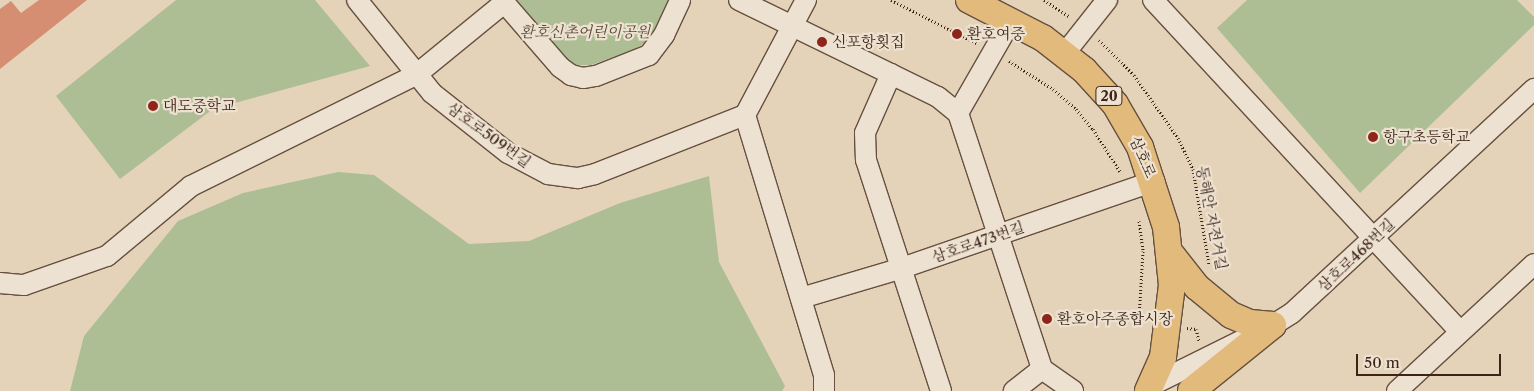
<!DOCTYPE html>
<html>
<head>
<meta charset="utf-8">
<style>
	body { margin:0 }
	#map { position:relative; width:1534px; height:391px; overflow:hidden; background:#e4d3b8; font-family:"Libre Caslon Text","Noto Serif KR",serif }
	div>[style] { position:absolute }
	.green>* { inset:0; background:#aebe94 }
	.building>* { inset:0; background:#d58e72 }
	.path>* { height:3px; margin-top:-1.5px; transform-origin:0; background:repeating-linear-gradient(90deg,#3d2418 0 1px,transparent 0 3.5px) }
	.roads { filter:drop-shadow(1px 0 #675040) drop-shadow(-1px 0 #675040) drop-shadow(0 1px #675040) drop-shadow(0 -1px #675040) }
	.minor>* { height:20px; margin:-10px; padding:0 10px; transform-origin:10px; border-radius:10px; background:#ede2d1 }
	.major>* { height:26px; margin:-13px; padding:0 13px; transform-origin:13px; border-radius:13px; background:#e2ba7c }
	.dots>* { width:14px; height:14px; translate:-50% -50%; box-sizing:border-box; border:2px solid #ede2d1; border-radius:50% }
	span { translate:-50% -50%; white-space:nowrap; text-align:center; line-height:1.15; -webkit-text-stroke:4.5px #ede2d1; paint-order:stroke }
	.shield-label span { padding:1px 4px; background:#ede2d1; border:1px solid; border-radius:4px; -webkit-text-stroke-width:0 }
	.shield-label { font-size:14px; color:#3d2418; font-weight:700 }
	.park-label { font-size:15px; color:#594a37; font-style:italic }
	.poi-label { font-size:15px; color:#3d2418 }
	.left { translate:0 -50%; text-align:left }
	.street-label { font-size:15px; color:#3d2418 }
	.scale { position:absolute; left:1356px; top:354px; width:145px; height:22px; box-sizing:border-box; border:2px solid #3d2418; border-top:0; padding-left:6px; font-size:15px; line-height:18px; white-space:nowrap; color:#3d2418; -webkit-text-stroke:4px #ede2d1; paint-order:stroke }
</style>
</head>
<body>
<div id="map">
	<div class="green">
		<i style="clip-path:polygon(176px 0,315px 0,370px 66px,213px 109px,120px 179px,56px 96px)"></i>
		<i style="clip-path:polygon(516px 0,668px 0,651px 38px,636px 49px,591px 65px,576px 65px,566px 59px)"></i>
		<i style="clip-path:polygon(1247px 0,1517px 0,1534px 17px,1534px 25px,1360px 193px,1217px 28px)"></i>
		<i style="clip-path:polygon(338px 172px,374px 175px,469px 244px,529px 241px,620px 203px,709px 176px,719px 262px,785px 386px,782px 391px,70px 391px,84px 336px,178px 221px,243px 193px)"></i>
	</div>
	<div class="building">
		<i style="clip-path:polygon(39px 0,87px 0,0 69px,0 9px,11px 1px,21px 13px)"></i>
	</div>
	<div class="path">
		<i style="left:891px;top:0;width:97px;rotate:26.8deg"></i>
		<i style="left:1044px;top:0;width:31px;rotate:33deg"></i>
		<i style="left:1099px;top:40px;width:49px;rotate:45deg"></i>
		<i style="left:1134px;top:75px;width:77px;rotate:55.1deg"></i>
		<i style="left:1178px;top:138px;width:34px;rotate:64deg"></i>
		<i style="left:1193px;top:169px;width:97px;rotate:80.5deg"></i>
		<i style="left:1009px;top:61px;width:52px;rotate:32.5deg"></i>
		<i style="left:1053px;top:89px;width:30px;rotate:41deg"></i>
		<i style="left:1076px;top:109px;width:26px;rotate:50deg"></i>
		<i style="left:1093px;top:129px;width:52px;rotate:57.5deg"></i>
		<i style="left:1139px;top:221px;width:30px;rotate:82deg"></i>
		<i style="left:1143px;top:251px;width:68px;rotate:93.4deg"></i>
		<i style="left:1139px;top:319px;width:8px;rotate:14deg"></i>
		<i style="left:1187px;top:328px;width:9px;rotate:6deg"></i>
		<i style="left:1196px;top:329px;width:12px;rotate:76deg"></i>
	</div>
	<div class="roads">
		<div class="minor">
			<i style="left:357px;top:0;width:119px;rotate:51.1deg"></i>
			<i style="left:432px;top:93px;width:97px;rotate:38.3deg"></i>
			<i style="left:508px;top:153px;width:45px;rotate:27.7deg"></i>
			<i style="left:548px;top:174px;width:30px;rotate:8deg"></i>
			<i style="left:578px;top:178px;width:17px;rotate:-13deg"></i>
			<i style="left:595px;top:174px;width:161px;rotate:-21.5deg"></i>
			<i style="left:502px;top:0;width:89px;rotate:49.1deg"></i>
			<i style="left:560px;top:67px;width:14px;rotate:36deg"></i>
			<i style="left:571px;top:75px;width:12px;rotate:14deg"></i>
			<i style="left:583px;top:78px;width:13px;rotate:-9deg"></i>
			<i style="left:596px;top:76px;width:57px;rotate:-21.6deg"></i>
			<i style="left:649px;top:55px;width:25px;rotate:-53deg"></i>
			<i style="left:664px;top:35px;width:38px;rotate:-65deg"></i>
			<i style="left:739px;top:0;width:221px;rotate:26deg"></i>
			<i style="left:938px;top:97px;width:26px;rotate:39deg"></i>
			<i style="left:958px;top:113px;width:269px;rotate:71.8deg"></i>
			<i style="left:1042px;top:369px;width:36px;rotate:142deg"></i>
			<i style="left:806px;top:0;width:130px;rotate:117.9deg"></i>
			<i style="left:745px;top:115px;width:272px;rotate:73.1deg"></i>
			<i style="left:824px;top:375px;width:16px;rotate:90deg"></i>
			<i style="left:1153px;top:0;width:452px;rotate:47.2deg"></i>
			<i style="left:1065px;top:53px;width:68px;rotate:-51.6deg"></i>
			<i style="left:891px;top:74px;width:64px;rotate:113.8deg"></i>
			<i style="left:865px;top:133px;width:27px;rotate:88deg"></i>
			<i style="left:866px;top:160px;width:243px;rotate:72deg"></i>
			<i style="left:958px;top:113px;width:106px;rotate:-60.1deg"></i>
			<i style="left:0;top:283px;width:24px;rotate:5deg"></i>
			<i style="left:24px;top:285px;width:88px;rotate:-19.3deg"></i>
			<i style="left:107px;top:256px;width:109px;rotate:-39.8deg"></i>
			<i style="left:191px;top:186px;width:251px;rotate:-26.3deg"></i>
			<i style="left:416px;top:75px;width:114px;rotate:-39.3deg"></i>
			<i style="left:801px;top:298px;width:105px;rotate:-16.5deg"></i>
			<i style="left:902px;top:268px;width:267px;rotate:-19deg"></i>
			<i style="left:1042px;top:369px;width:38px;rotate:35deg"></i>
			<i style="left:1152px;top:385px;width:135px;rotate:-26.4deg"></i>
			<i style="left:1273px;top:325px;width:22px;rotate:-32deg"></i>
			<i style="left:1292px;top:313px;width:330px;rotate:-42.8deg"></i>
			<i style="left:1397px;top:391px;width:187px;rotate:-42.8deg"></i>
		</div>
		<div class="major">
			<i style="left:969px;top:0;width:83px;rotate:27.2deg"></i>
			<i style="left:1043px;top:38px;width:52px;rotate:38deg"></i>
			<i style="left:1084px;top:70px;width:46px;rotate:47.6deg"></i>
			<i style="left:1115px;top:104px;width:50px;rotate:59.8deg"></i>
			<i style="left:1140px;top:147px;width:84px;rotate:72deg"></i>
			<i style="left:1166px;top:227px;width:58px;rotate:84.1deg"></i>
			<i style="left:1172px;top:285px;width:73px;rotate:97.1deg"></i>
			<i style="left:1163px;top:357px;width:37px;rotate:114deg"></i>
			<i style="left:1171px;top:254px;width:42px;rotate:51.8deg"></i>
			<i style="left:1197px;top:287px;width:44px;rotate:39.5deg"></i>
			<i style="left:1231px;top:315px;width:21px;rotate:23deg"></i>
			<i style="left:1250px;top:323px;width:23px;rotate:5deg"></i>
			<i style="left:1191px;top:391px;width:105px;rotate:-38.8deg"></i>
		</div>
	</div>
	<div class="dots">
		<i style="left:957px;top:34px;background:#8f2418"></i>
		<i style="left:822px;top:42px;background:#8f2418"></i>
		<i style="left:153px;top:106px;background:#8f2418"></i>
		<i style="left:1373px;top:137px;background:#8f2418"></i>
		<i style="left:1047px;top:319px;background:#8f2418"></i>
	</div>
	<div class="shield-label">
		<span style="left:1109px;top:96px">20</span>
	</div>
	<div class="park-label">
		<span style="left:585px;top:32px">환호신촌어린이공원</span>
	</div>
	<div class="poi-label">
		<span class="left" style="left:967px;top:34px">환호여중</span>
		<span class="left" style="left:832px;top:42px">신포항횟집</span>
		<span class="left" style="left:163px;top:106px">대도중학교</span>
		<span class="left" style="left:1383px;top:137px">항구초등학교</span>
		<span class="left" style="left:1057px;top:319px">환호아주종합시장</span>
	</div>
	<div class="street-label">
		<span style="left:489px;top:135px;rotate:36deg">삼호로509번길</span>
		<span style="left:1143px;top:157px;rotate:67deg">삼호로</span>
		<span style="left:1212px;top:218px;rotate:79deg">동해안 자전거길</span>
		<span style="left:978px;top:242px;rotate:-19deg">삼호로473번길</span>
		<span style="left:1356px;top:255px;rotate:-43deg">삼호로468번길</span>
	</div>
	<div class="scale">50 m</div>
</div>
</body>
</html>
